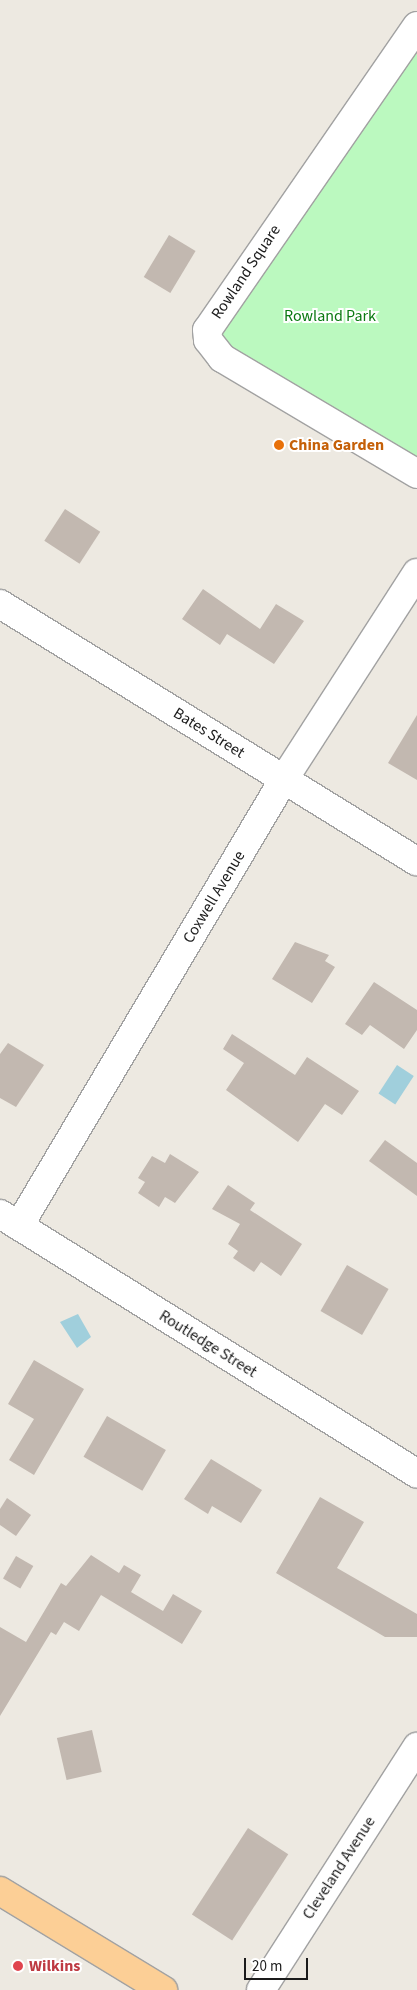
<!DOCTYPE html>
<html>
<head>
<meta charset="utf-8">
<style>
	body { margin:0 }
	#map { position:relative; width:417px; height:1990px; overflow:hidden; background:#ede9e1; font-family:"Source Sans 3",sans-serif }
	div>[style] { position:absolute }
	.park>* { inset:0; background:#bbf9bf }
	.water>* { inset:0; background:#a0cfdc; transform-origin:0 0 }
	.building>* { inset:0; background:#c2b8b0; transform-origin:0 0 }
	.roads { filter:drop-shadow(1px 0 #a2a2a2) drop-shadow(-1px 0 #a2a2a2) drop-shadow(0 1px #a2a2a2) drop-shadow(0 -1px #a2a2a2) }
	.minor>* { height:28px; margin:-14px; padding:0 14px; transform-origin:14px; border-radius:14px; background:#fff }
	.major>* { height:28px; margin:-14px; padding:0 14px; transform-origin:14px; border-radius:14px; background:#fccf96 }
	.dots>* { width:14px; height:14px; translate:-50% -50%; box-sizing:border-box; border:2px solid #fff; border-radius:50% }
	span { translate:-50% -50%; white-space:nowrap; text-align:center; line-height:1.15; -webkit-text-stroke:4px #fff; paint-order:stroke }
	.street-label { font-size:16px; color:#1b1b1b }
	.park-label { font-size:16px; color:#0a7911 }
	.food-label { font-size:16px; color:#c56008; font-weight:700 }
	.left { translate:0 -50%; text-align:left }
	.health-label { font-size:16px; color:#be3a42; font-weight:700 }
	.scale { position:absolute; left:244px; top:1958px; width:64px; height:22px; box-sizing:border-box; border:2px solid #1b1b1b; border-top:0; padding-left:6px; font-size:15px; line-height:18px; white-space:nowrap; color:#1b1b1b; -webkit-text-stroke:4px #fff; paint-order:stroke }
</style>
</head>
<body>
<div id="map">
	<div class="park">
		<i style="clip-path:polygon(417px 35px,417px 472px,207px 343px)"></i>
	</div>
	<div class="water">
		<i style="left:397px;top:1065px;width:20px;height:34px;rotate:33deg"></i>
		<i style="clip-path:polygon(78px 1314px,91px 1337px,77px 1348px,60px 1322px)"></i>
	</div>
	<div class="building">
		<i style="left:169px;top:235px;width:31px;height:49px;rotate:31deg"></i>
		<i style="left:65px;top:509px;width:42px;height:38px;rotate:33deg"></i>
		<i style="clip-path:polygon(203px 589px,260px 629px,276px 604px,304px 621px,274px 664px,227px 634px,220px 645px,182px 619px)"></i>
		<i style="clip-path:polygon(417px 715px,417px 780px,388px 763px)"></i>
		<i style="clip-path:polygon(295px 942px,329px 955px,325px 961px,335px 967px,312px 1003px,272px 979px)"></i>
		<i style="clip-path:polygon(374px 982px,417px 1010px,417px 1030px,404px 1049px,370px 1025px,362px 1035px,345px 1024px)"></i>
		<i style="clip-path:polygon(232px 1034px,295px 1075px,307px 1057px,359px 1091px,342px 1115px,325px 1104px,298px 1142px,226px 1090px,244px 1063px,223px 1049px)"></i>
		<i style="clip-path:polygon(8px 1043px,44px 1065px,16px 1107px,0 1098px,0 1054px)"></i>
		<i style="clip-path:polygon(385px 1140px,417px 1163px,417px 1196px,369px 1161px)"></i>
		<i style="clip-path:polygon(170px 1154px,199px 1172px,175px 1203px,165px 1197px,159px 1207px,138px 1193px,145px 1182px,138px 1178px,152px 1156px,165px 1163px)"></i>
		<i style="clip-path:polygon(228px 1185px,255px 1203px,250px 1210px,302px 1244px,281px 1276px,261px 1262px,254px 1272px,233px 1258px,238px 1251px,228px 1244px,240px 1224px,212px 1209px)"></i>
		<i style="left:347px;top:1265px;width:48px;height:53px;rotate:30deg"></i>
		<i style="clip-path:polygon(34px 1360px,84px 1389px,34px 1475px,9px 1460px,34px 1419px,8px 1404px)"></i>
		<i style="left:107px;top:1416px;width:68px;height:47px;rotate:30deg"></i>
		<i style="clip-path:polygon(211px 1459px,262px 1490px,241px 1523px,212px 1506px,208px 1514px,184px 1499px)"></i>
		<i style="clip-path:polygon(320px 1497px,364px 1522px,337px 1568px,417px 1614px,417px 1637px,385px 1637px,276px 1573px)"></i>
		<i style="clip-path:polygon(7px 1498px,31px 1515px,16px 1536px,0 1525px,0 1509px)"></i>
		<i style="clip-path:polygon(91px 1555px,119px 1573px,124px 1565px,141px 1575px,131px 1592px,163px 1611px,173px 1594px,202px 1611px,182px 1644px,101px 1595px,79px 1631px,64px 1622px,56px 1635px,51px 1632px,0 1716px,0 1627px,26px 1642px,61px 1583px,66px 1586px)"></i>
		<i style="left:16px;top:1556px;width:20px;height:26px;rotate:30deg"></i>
		<i style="left:92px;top:1730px;width:43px;height:36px;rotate:77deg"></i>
		<i style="left:248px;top:1828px;width:48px;height:103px;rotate:33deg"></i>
	</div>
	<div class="roads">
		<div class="minor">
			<i style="left:417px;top:26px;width:369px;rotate:124.6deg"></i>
			<i style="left:207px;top:330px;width:10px;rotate:84deg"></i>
			<i style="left:208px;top:340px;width:23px;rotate:52deg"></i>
			<i style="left:222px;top:358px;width:227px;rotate:30.7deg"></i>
			<i style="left:0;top:604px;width:490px;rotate:31.7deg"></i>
			<i style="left:0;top:1214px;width:491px;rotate:31.9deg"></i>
			<i style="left:19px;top:1226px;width:520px;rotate:-59.34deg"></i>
			<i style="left:284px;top:779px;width:245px;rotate:-57.2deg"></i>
			<i style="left:261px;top:1990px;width:289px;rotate:-57.3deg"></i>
		</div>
		<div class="major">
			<i style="left:0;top:1891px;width:191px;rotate:31.3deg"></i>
		</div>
	</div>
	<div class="dots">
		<i style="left:279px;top:445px;background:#e8710a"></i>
		<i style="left:18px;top:1966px;background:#e0444e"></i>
	</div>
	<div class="street-label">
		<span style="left:246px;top:272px;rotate:-56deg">Rowland Square</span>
		<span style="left:209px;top:733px;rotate:32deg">Bates Street</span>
		<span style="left:214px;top:897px;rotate:-59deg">Coxwell Avenue</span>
		<span style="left:208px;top:1344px;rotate:32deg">Routledge Street</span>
		<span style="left:339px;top:1868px;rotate:-57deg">Cleveland Avenue</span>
	</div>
	<div class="park-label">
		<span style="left:330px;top:316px">Rowland Park</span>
	</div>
	<div class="food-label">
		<span class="left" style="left:289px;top:445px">China Garden</span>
	</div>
	<div class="health-label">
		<span class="left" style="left:29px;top:1966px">Wilkins</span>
	</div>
	<div class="scale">20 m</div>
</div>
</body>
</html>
